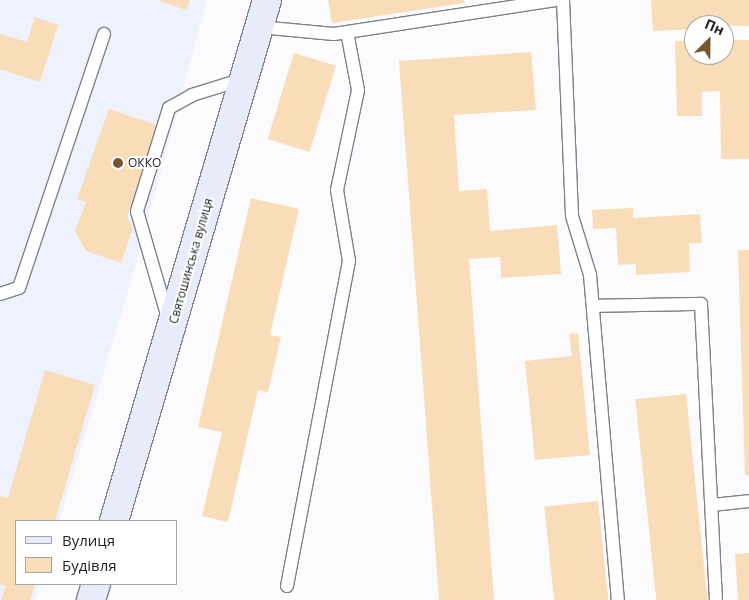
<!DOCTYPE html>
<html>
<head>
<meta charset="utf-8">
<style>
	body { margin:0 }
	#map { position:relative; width:749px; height:600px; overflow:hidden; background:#fbfbfe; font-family:"Open Sans",sans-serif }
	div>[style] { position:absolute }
	.built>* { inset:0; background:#eef2fd }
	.building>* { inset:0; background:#f9dcb8; transform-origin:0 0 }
	.roads { filter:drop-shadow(1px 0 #7f8187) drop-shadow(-1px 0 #7f8187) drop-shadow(0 1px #7f8187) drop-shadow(0 -1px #7f8187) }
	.service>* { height:12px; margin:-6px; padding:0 6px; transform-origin:6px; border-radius:6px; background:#fff }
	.secondary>* { height:28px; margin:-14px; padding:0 14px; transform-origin:14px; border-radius:14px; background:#e8ecfa }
	.dots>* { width:14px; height:14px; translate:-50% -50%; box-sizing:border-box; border:2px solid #fff; border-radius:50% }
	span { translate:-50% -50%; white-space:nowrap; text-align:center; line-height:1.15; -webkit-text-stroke:4px #fff; paint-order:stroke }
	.poi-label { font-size:12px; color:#1e1f21 }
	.left { translate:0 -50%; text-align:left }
	.street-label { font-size:12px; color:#1e1f21 }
	.legend { position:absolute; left:15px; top:520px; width:162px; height:65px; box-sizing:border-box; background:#fff; border:1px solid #a5a5a6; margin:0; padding:6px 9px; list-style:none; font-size:15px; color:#1e1f21 }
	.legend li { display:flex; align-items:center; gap:10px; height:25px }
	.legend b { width:25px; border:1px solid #a5a5a6 }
	.north { position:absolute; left:684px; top:15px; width:50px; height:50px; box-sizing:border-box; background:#fff; border:1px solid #a5a5a6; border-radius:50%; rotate:23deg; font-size:14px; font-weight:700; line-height:20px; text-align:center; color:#1e1f21 }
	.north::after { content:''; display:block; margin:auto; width:18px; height:22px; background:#75552b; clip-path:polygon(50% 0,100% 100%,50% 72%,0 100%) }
</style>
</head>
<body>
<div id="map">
	<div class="built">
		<i style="clip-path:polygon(0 0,207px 0,134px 271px,59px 521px,16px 521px,16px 584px,40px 584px,35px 600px,0 600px)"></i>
	</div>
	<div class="building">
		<i style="clip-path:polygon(157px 0,190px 0,186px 10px)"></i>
		<i style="clip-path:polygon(328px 0,464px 0,465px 3px,332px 23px)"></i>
		<i style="clip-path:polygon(651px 0,749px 0,749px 26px,694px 25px,694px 29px,653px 31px)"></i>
		<i style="clip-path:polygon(35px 17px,58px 25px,40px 82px,0 69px,0 34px,27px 42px)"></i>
		<i style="clip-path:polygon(724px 40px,749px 40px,749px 159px,721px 159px,720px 91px,702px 92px,702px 116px,677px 116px,675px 41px,694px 41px,694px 55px,724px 55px)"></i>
		<i style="clip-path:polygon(531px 52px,536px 110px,454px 115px,459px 191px,487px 189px,490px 231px,557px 225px,561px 274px,501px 278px,500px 257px,469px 259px,494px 600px,439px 600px,399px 61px)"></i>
		<i style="left:294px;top:53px;width:44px;height:90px;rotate:17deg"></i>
		<i style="clip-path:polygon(109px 109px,159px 126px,127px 217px,133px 228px,121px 263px,86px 251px,75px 231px,86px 202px,77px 199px)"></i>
		<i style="clip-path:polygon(251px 198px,299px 209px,270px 335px,281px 337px,268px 392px,258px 390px,228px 522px,202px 516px,222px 432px,198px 427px)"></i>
		<i style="clip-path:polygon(633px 208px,633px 218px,700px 214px,702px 243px,689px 243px,690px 272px,636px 275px,636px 264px,618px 265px,616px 228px,593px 229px,592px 210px)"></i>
		<i style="clip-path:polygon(738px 250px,749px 250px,749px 475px,745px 475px)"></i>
		<i style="clip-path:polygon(578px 333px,590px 455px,535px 460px,525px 361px,572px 356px,569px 334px)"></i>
		<i style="clip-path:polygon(45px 370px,95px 385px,55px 521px,16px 521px,16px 584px,35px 584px,30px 600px,1px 600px,6px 586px,0 584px,0 496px,8px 498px)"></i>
		<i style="left:686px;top:394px;width:207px;height:51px;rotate:84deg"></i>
		<i style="left:598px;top:501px;width:100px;height:54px;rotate:84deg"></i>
		<i style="clip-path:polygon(749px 553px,749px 600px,738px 600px,735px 554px)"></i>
	</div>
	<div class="roads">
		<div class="service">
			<i style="left:563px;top:0;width:216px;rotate:87.6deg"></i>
			<i style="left:572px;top:216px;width:62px;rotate:73deg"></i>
			<i style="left:590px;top:275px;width:326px;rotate:85.1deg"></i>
			<i style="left:259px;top:27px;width:75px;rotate:5.3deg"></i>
			<i style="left:334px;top:34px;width:224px;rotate:-8.7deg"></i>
			<i style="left:0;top:294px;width:20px;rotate:-18deg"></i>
			<i style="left:19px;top:288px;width:268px;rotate:-71.5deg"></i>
			<i style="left:593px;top:306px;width:108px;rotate:-1.1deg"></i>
			<i style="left:701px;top:304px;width:296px;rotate:87.1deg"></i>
			<i style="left:168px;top:318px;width:111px;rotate:-106.2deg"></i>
			<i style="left:137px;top:211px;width:108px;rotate:-72.7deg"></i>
			<i style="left:169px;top:108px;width:26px;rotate:-29deg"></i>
			<i style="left:192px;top:95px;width:54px;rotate:-17.1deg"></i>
			<i style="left:712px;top:505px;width:37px;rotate:-6deg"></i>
			<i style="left:287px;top:586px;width:331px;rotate:-79.2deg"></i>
			<i style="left:349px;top:261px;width:72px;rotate:-99.6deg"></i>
			<i style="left:337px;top:190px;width:102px;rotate:-78.1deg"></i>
			<i style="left:358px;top:90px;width:59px;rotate:-100.7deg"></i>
		</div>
		<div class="secondary">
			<i style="left:114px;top:521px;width:543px;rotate:-73.63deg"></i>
			<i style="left:91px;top:600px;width:17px;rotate:-73deg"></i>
		</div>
	</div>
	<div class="dots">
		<i style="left:118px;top:163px;background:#75552b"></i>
	</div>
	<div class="poi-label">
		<span class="left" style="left:128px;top:163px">ОККО</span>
	</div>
	<div class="street-label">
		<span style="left:191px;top:261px;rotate:-74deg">Святошинська вулиця</span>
	</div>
	<ul class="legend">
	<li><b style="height:6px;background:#e8ecfa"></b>Вулиця</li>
	<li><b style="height:14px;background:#f9dcb8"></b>Будівля</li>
	</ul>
	<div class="north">Пн</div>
</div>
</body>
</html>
